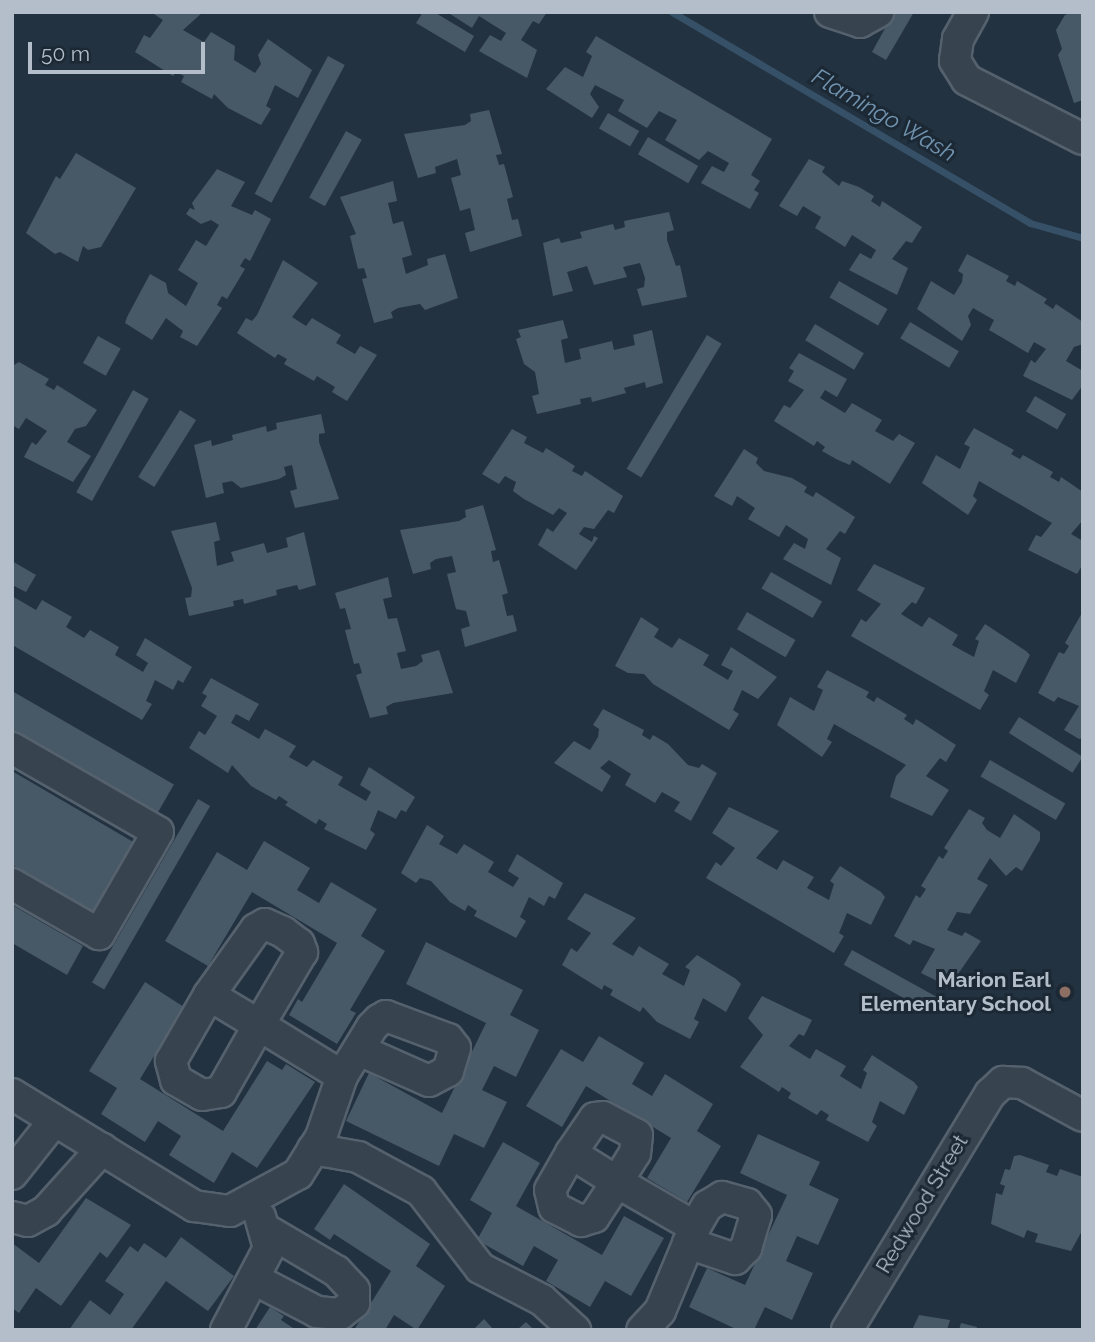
<!DOCTYPE html>
<html>
<head>
<meta charset="utf-8">
<style>
	body { margin:0 }
	#map { position:relative; width:1095px; height:1342px; overflow:hidden; background:#233240; font-family:Raleway,sans-serif }
	div>[style] { position:absolute }
	.stream>* { height:7px; margin:-3.5px; padding:0 3.5px; transform-origin:3.5px; border-radius:3.5px; background:#355067 }
	.building>* { inset:0; background:#475866; transform-origin:0 0 }
	.roads { filter:drop-shadow(2px 0 #55616d) drop-shadow(-2px 0 #55616d) drop-shadow(0 2px #55616d) drop-shadow(0 -2px #55616d) }
	.minor>* { height:30px; margin:-15px; padding:0 15px; transform-origin:15px; border-radius:15px; background:#37444f }
	.dots>* { width:19px; height:19px; translate:-50% -50%; box-sizing:border-box; border:4px solid #1c2935; border-radius:50% }
	span { translate:-50% -50%; white-space:nowrap; text-align:center; line-height:1.15; -webkit-text-stroke:6px #1c2935; paint-order:stroke }
	.poi-label { font-size:21px; color:#b3beca; font-weight:700 }
	.right { translate:-100% -50%; text-align:right }
	.street-label { font-size:21px; color:#b3beca }
	.water-label { font-size:23px; color:#7193af; font-style:italic }
	.frame { position:absolute; inset:0; border:14px solid #b3beca; pointer-events:none }
	.scale { position:absolute; left:28px; top:42px; width:177px; height:32px; box-sizing:border-box; border:4px solid #b3beca; border-top:0; padding-left:9px; font-size:21px; line-height:24px; white-space:nowrap; color:#b3beca; -webkit-text-stroke:5px #1c2935; paint-order:stroke }
</style>
</head>
<body>
<div id="map">
	<div class="stream">
		<i style="left:672px;top:12px;width:416px;rotate:30.5deg"></i>
		<i style="left:1030px;top:223px;width:55px;rotate:15.8deg"></i>
	</div>
	<div class="building">
		<i style="clip-path:polygon(151px 12px,203px 12px,183px 30px,204px 42px,211px 32px,235px 46px,234px 60px,255px 73px,261px 64px,258px 55px,268px 39px,312px 70px,298px 98px,275px 85px,266px 106px,271px 109px,261px 125px,228px 108px,214px 94px,212px 99px,181px 82px,184px 76px,176px 72px,173px 76px,135px 52px,144px 35px,150px 38px,163px 20px)"></i>
		<i style="clip-path:polygon(423px 12px,434px 12px,474px 36px,465px 52px,416px 23px)"></i>
		<i style="clip-path:polygon(447px 12px,547px 12px,539px 24px,533px 21px,521px 40px,537px 50px,527px 78px,479px 51px,490px 35px,501px 41px,506px 33px,479px 16px,472px 28px)"></i>
		<i style="clip-path:polygon(894px 12px,914px 12px,886px 60px,872px 52px)"></i>
		<i style="clip-path:polygon(1073px 12px,1083px 12px,1083px 100px,1074px 103px,1058px 55px,1062px 49px,1056px 30px,1065px 15px)"></i>
		<i style="clip-path:polygon(596px 36px,772px 139px,751px 175px,760px 181px,754px 190px,759px 193px,750px 209px,701px 183px,712px 166px,724px 172px,729px 163px,708px 151px,699px 160px,665px 140px,677px 120px,659px 111px,647px 128px,618px 111px,624px 100px,595px 85px,590px 94px,599px 107px,592px 118px,546px 89px,565px 67px,583px 77px,592px 56px,586px 52px)"></i>
		<i style="left:328px;top:56px;width:19px;height:156px;rotate:28deg"></i>
		<i style="clip-path:polygon(489px 110px,502px 154px,496px 155px,499px 165px,504px 164px,513px 197px,507px 199px,512px 220px,518px 219px,522px 236px,470px 252px,465px 233px,475px 230px,470px 208px,460px 211px,451px 178px,461px 175px,457px 159px,435px 167px,436px 173px,418px 178px,404px 134px,465px 125px,471px 121px,470px 114px)"></i>
		<i style="left:608px;top:113px;width:36px;height:18px;rotate:30deg"></i>
		<i style="left:346px;top:131px;width:18px;height:76px;rotate:29deg"></i>
		<i style="left:648px;top:137px;width:58px;height:20px;rotate:30deg"></i>
		<i style="clip-path:polygon(76px 153px,136px 188px,101px 247px,88px 250px,83px 246px,78px 262px,60px 252px,55px 254px,26px 233px,56px 176px,60px 179px)"></i>
		<i style="clip-path:polygon(809px 159px,825px 167px,822px 172px,839px 186px,842px 181px,859px 187px,874px 196px,871px 201px,880px 207px,882px 201px,922px 227px,912px 243px,906px 241px,892px 259px,908px 268px,897px 295px,849px 270px,860px 253px,871px 259px,876px 250px,852px 235px,845px 247px,815px 228px,821px 217px,803px 206px,797px 216px,779px 206px)"></i>
		<i style="clip-path:polygon(217px 169px,245px 182px,231px 206px,252px 215px,255px 210px,271px 219px,250px 261px,245px 258px,240px 266px,245px 269px,227px 299px,222px 296px,217px 305px,222px 308px,197px 346px,180px 337px,183px 331px,166px 318px,152px 340px,125px 323px,127px 317px,150px 274px,166px 283px,168px 293px,186px 306px,198px 283px,178px 270px,196px 240px,206px 246px,219px 225px,211px 220px,201px 224px,186px 214px,190px 208px,195px 210px,192px 203px)"></i>
		<i style="clip-path:polygon(393px 181px,397px 201px,388px 203px,393px 224px,403px 221px,412px 255px,402px 258px,406px 274px,428px 265px,427px 259px,445px 254px,458px 298px,425px 310px,420px 304px,398px 308px,391px 312px,393px 318px,374px 323px,362px 279px,367px 278px,364px 268px,358px 269px,350px 236px,356px 234px,340px 197px)"></i>
		<i style="clip-path:polygon(669px 212px,674px 230px,667px 232px,667px 240px,676px 266px,680px 265px,687px 297px,642px 306px,637px 289px,644px 287px,645px 278px,640px 263px,623px 267px,627px 277px,594px 285px,587px 266px,567px 272px,573px 291px,553px 296px,543px 243px,559px 238px,561px 243px,582px 238px,580px 232px,613px 224px,615px 230px,625px 227px,624px 221px)"></i>
		<i style="clip-path:polygon(967px 254px,1009px 276px,1006px 281px,1015px 286px,1017px 281px,1047px 299px,1044px 303px,1053px 309px,1056px 304px,1083px 322px,1083px 344px,1074px 347px,1066px 361px,1083px 371px,1083px 385px,1072px 400px,1023px 376px,1031px 360px,1035px 363px,1046px 349px,1034px 342px,1028px 353px,989px 330px,994px 320px,973px 308px,968px 316px,971px 325px,962px 341px,917px 309px,931px 281px,954px 295px,962px 282px,963px 274px,958px 271px)"></i>
		<i style="clip-path:polygon(283px 260px,318px 283px,292px 317px,306px 326px,312px 318px,341px 335px,336px 343px,355px 354px,360px 346px,377px 355px,347px 401px,332px 392px,335px 387px,317px 376px,314px 381px,284px 364px,287px 359px,278px 354px,275px 358px,237px 333px,246px 318px,252px 321px,257px 315px)"></i>
		<i style="left:839px;top:281px;width:56px;height:19px;rotate:30deg"></i>
		<i style="clip-path:polygon(563px 320px,568px 338px,561px 340px,565px 363px,581px 359px,579px 349px,612px 341px,614px 350px,635px 345px,633px 335px,652px 330px,663px 383px,646px 388px,645px 382px,624px 388px,626px 393px,592px 402px,591px 397px,580px 399px,581px 404px,537px 414px,532px 396px,539px 394px,535px 372px,524px 364px,516px 339px,521px 337px,518px 330px)"></i>
		<i style="left:910px;top:322px;width:57px;height:19px;rotate:31deg"></i>
		<i style="left:815px;top:324px;width:57px;height:19px;rotate:31deg"></i>
		<i style="left:707px;top:335px;width:17px;height:156px;rotate:31deg"></i>
		<i style="left:98px;top:336px;width:26px;height:31px;rotate:29deg"></i>
		<i style="clip-path:polygon(799px 353px,847px 379px,837px 397px,825px 390px,820px 398px,845px 413px,852px 403px,882px 420px,875px 431px,893px 441px,899px 434px,915px 443px,890px 484px,852px 460px,850px 465px,838px 460px,822px 451px,825px 447px,817px 441px,814px 446px,774px 421px,784px 405px,790px 408px,804px 390px,788px 381px,794px 371px,789px 368px)"></i>
		<i style="clip-path:polygon(19px 362px,49px 379px,45px 385px,54px 390px,57px 385px,97px 410px,86px 426px,75px 429px,67px 442px,91px 456px,73px 482px,24px 457px,32px 442px,36px 445px,47px 431px,26px 418px,19px 429px,12px 425px,12px 366px)"></i>
		<i style="left:133px;top:390px;width:18px;height:117px;rotate:29deg"></i>
		<i style="left:1035px;top:396px;width:36px;height:18px;rotate:30deg"></i>
		<i style="left:180px;top:410px;width:19px;height:79px;rotate:32deg"></i>
		<i style="clip-path:polygon(321px 414px,325px 433px,319px 434px,319px 442px,339px 499px,295px 508px,290px 491px,297px 489px,292px 465px,284px 467px,286px 475px,279px 479px,241px 488px,232px 481px,222px 483px,224px 493px,206px 498px,194px 445px,211px 440px,212px 446px,233px 440px,232px 435px,266px 426px,267px 432px,277px 429px,276px 423px)"></i>
		<i style="clip-path:polygon(974px 428px,1014px 450px,1011px 454px,1020px 459px,1023px 455px,1053px 472px,1050px 477px,1059px 482px,1061px 477px,1083px 492px,1083px 520px,1071px 534px,1083px 541px,1083px 564px,1077px 574px,1028px 550px,1036px 535px,1041px 537px,1052px 523px,1031px 511px,979px 481px,973px 496px,977px 500px,968px 515px,922px 483px,936px 455px,960px 469px,970px 447px,964px 444px)"></i>
		<i style="clip-path:polygon(512px 429px,527px 437px,524px 443px,543px 453px,546px 448px,575px 466px,572px 471px,582px 476px,585px 471px,623px 496px,614px 513px,608px 510px,594px 529px,584px 527px,579px 534px,592px 542px,594px 536px,598px 538px,576px 570px,538px 545px,547px 528px,553px 532px,567px 513px,559px 508px,553px 515px,524px 499px,513px 491px,516px 482px,505px 476px,499px 484px,482px 474px)"></i>
		<i style="clip-path:polygon(744px 449px,758px 458px,756px 463px,764px 471px,792px 478px,807px 487px,804px 492px,813px 497px,816px 492px,855px 517px,845px 534px,840px 531px,826px 549px,841px 558px,831px 585px,783px 559px,794px 543px,805px 549px,808px 539px,786px 525px,779px 537px,748px 519px,755px 508px,737px 496px,732px 506px,714px 496px)"></i>
		<i style="clip-path:polygon(483px 505px,496px 550px,491px 551px,493px 562px,499px 560px,508px 593px,502px 595px,507px 616px,513px 615px,517px 631px,465px 647px,461px 629px,470px 626px,466px 611px,456px 609px,447px 574px,456px 572px,452px 556px,436px 559px,430px 563px,431px 569px,413px 574px,400px 530px,459px 521px,466px 517px,465px 510px)"></i>
		<i style="clip-path:polygon(216px 522px,220px 540px,214px 542px,217px 566px,234px 561px,231px 552px,264px 543px,267px 553px,288px 547px,286px 538px,304px 532px,316px 585px,299px 590px,297px 585px,276px 590px,277px 595px,244px 604px,243px 599px,233px 601px,234px 606px,189px 616px,185px 598px,191px 597px,192px 588px,171px 531px)"></i>
		<i style="clip-path:polygon(12px 561px,36px 575px,26px 592px,12px 585px)"></i>
		<i style="clip-path:polygon(874px 564px,925px 588px,916px 604px,912px 602px,901px 614px,922px 627px,929px 617px,958px 635px,952px 645px,974px 657px,979px 641px,975px 639px,985px 624px,1026px 651px,1030px 655px,1016px 683px,993px 670px,984px 691px,989px 695px,980px 710px,851px 636px,861px 619px,866px 622px,881px 604px,857px 590px)"></i>
		<i style="left:771px;top:572px;width:59px;height:19px;rotate:30deg"></i>
		<i style="clip-path:polygon(388px 577px,392px 597px,383px 599px,388px 619px,397px 618px,406px 651px,397px 653px,401px 669px,416px 666px,423px 661px,421px 655px,439px 650px,453px 693px,393px 703px,386px 707px,388px 714px,370px 718px,356px 675px,362px 673px,359px 663px,354px 664px,345px 630px,351px 629px,345px 608px,340px 609px,335px 593px)"></i>
		<i style="clip-path:polygon(12px 596px,36px 610px,42px 600px,72px 617px,66px 627px,84px 638px,90px 630px,119px 647px,115px 655px,143px 672px,148px 663px,136px 655px,145px 638px,192px 667px,183px 683px,178px 680px,173px 690px,155px 680px,146px 701px,152px 704px,142px 720px,14px 646px)"></i>
		<i style="clip-path:polygon(1083px 611px,1083px 738px,1079px 739px,1064px 730px,1079px 706px,1058px 697px,1054px 702px,1038px 693px,1059px 652px,1064px 654px,1069px 646px,1065px 643px)"></i>
		<i style="left:747px;top:612px;width:56px;height:20px;rotate:30deg"></i>
		<i style="clip-path:polygon(641px 617px,659px 629px,654px 637px,672px 648px,679px 638px,709px 655px,703px 665px,728px 680px,733px 671px,721px 665px,731px 647px,777px 677px,758px 699px,742px 690px,733px 710px,739px 714px,729px 730px,653px 684px,644px 674px,628px 673px,615px 666px)"></i>
		<i style="clip-path:polygon(827px 670px,869px 692px,866px 697px,874px 702px,877px 697px,907px 715px,904px 719px,913px 725px,916px 719px,956px 745px,946px 762px,940px 758px,926px 776px,949px 790px,932px 816px,890px 797px,896px 776px,906px 765px,834px 724px,827px 739px,832px 742px,822px 757px,777px 725px,790px 697px,814px 711px,823px 690px,817px 687px)"></i>
		<i style="clip-path:polygon(211px 678px,259px 704px,249px 721px,236px 714px,231px 723px,259px 739px,265px 729px,296px 746px,289px 757px,307px 767px,313px 760px,343px 777px,338px 785px,366px 801px,371px 792px,360px 785px,369px 767px,415px 797px,406px 812px,401px 810px,396px 819px,378px 810px,370px 830px,375px 834px,366px 850px,324px 829px,327px 824px,319px 819px,316px 824px,285px 805px,288px 802px,279px 796px,276px 800px,251px 786px,232px 765px,228px 773px,189px 748px,199px 731px,205px 735px,217px 716px,201px 706px,207px 696px,202px 693px)"></i>
		<i style="left:12px;top:691px;width:187px;height:39px;rotate:30deg"></i>
		<i style="clip-path:polygon(603px 709px,644px 730px,642px 735px,650px 740px,653px 735px,668px 744px,688px 765px,699px 768px,702px 764px,717px 773px,691px 821px,674px 811px,680px 802px,662px 792px,655px 803px,625px 785px,631px 774px,609px 760px,600px 768px,611px 776px,602px 792px,554px 763px,574px 741px,590px 750px,598px 737px,599px 729px,593px 725px)"></i>
		<i style="left:1019px;top:717px;width:75px;height:19px;rotate:32deg"></i>
		<i style="left:990px;top:760px;width:87px;height:19px;rotate:30deg"></i>
		<i style="clip-path:polygon(12px 771px,135px 843px,94px 913px,12px 865px)"></i>
		<i style="left:198px;top:799px;width:14px;height:212px;rotate:30deg"></i>
		<i style="clip-path:polygon(729px 807px,779px 831px,756px 858px,777px 870px,783px 860px,814px 877px,807px 888px,829px 900px,834px 884px,830px 881px,840px 866px,881px 892px,885px 897px,871px 925px,847px 913px,839px 933px,844px 936px,834px 953px,706px 878px,716px 862px,721px 866px,735px 848px,712px 833px)"></i>
		<i style="clip-path:polygon(969px 809px,985px 818px,982px 823px,987px 830px,1000px 838px,1014px 814px,1040px 832px,1040px 840px,1022px 871px,1016px 867px,1006px 876px,990px 858px,977px 879px,988px 885px,970px 914px,957px 912px,947px 930px,962px 936px,965px 932px,981px 941px,949px 987px,921px 973px,935px 949px,913px 940px,910px 945px,894px 936px,916px 895px,920px 898px,926px 889px,921px 886px,939px 856px,943px 859px,948px 851px,944px 848px)"></i>
		<i style="clip-path:polygon(427px 825px,444px 836px,439px 844px,457px 854px,464px 844px,494px 862px,488px 872px,513px 887px,519px 878px,508px 871px,517px 854px,563px 883px,555px 899px,549px 896px,544px 906px,529px 897px,520px 917px,526px 921px,516px 938px,474px 916px,477px 911px,468px 905px,465px 911px,450px 902px,431px 881px,420px 878px,416px 883px,401px 873px)"></i>
		<i style="clip-path:polygon(264px 841px,310px 868px,297px 890px,319px 903px,331px 882px,377px 909px,361px 936px,385px 951px,350px 1010px,356px 1013px,337px 1044px,289px 1015px,298px 999px,302px 1002px,337px 943px,252px 892px,208px 966px,165px 941px,217px 852px,247px 870px)"></i>
		<i style="clip-path:polygon(585px 893px,636px 918px,612px 944px,633px 956px,639px 946px,645px 950px,669px 964px,662px 974px,684px 986px,690px 970px,685px 967px,697px 955px,736px 979px,741px 984px,726px 1012px,703px 998px,694px 1019px,699px 1022px,690px 1039px,657px 1022px,643px 1007px,640px 1012px,610px 995px,613px 990px,604px 985px,602px 990px,562px 965px,571px 948px,577px 952px,591px 933px,567px 919px)"></i>
		<i style="clip-path:polygon(12px 905px,83px 946px,67px 975px,12px 943px)"></i>
		<i style="clip-path:polygon(426px 942px,523px 990px,510px 1015px,539px 1030px,516px 1077px,494px 1066px,482px 1090px,507px 1102px,484px 1148px,454px 1134px,439px 1166px,346px 1121px,369px 1073px,442px 1113px,486px 1023px,406px 984px)"></i>
		<i style="left:852px;top:950px;width:96px;height:17px;rotate:29deg"></i>
		<i style="clip-path:polygon(145px 982px,184px 1007px,140px 1079px,223px 1131px,267px 1061px,282px 1070px,286px 1064px,315px 1082px,257px 1168px,232px 1152px,214px 1183px,169px 1155px,181px 1136px,158px 1121px,145px 1142px,101px 1114px,117px 1088px,89px 1071px)"></i>
		<i style="clip-path:polygon(762px 996px,812px 1020px,804px 1036px,799px 1034px,789px 1046px,810px 1059px,816px 1049px,846px 1066px,840px 1076px,861px 1089px,867px 1073px,863px 1070px,872px 1055px,914px 1082px,918px 1087px,904px 1115px,880px 1101px,872px 1122px,877px 1126px,868px 1142px,826px 1120px,829px 1115px,821px 1110px,817px 1115px,788px 1098px,791px 1093px,782px 1087px,779px 1092px,740px 1067px,763px 1035px,748px 1018px)"></i>
		<i style="clip-path:polygon(599px 1036px,644px 1063px,632px 1084px,652px 1096px,665px 1074px,713px 1104px,697px 1131px,721px 1146px,687px 1202px,647px 1178px,671px 1138px,586px 1086px,562px 1127px,526px 1106px,561px 1049px,583px 1062px)"></i>
		<i style="clip-path:polygon(758px 1134px,820px 1162px,809px 1185px,839px 1199px,818px 1245px,797px 1236px,786px 1261px,813px 1273px,792px 1320px,765px 1307px,754px 1330px,738px 1330px,689px 1307px,707px 1268px,745px 1285px,787px 1195px,740px 1173px)"></i>
		<i style="clip-path:polygon(503px 1142px,540px 1163px,516px 1206px,602px 1255px,624px 1216px,664px 1238px,631px 1296px,605px 1281px,590px 1307px,546px 1281px,558px 1260px,534px 1246px,523px 1266px,477px 1240px,492px 1213px,470px 1200px)"></i>
		<i style="clip-path:polygon(1020px 1155px,1049px 1165px,1046px 1172px,1057px 1176px,1060px 1169px,1083px 1177px,1083px 1229px,1071px 1251px,1035px 1242px,1038px 1234px,1027px 1230px,1024px 1238px,991px 1224px,996px 1193px,1002px 1195px,1005px 1186px,1000px 1184px,1005px 1169px,1010px 1170px,1014px 1156px)"></i>
		<i style="clip-path:polygon(344px 1184px,430px 1244px,416px 1266px,445px 1286px,417px 1330px,394px 1315px,385px 1330px,354px 1330px,391px 1271px,334px 1234px,330px 1240px,314px 1229px)"></i>
		<i style="clip-path:polygon(86px 1198px,131px 1225px,107px 1258px,100px 1252px,61px 1306px,36px 1288px,19px 1313px,12px 1308px,12px 1243px,39px 1263px)"></i>
		<i style="clip-path:polygon(181px 1237px,234px 1276px,208px 1311px,166px 1281px,131px 1330px,69px 1330px,90px 1300px,110px 1315px,124px 1294px,105px 1281px,130px 1246px,138px 1252px,144px 1243px,166px 1258px)"></i>
		<i style="clip-path:polygon(270px 1307px,284px 1316px,281px 1320px,296px 1330px,255px 1330px)"></i>
		<i style="clip-path:polygon(919px 1315px,950px 1320px,947px 1330px,912px 1330px)"></i>
		<i style="clip-path:polygon(484px 1319px,494px 1330px,473px 1330px)"></i>
		<i style="clip-path:polygon(526px 1322px,534px 1330px,517px 1330px)"></i>
		<i style="clip-path:polygon(961px 1323px,977px 1327px,976px 1330px,959px 1330px)"></i>
	</div>
	<div class="roads">
		<div class="minor">
			<i style="left:830px;top:12px;width:32px;rotate:18deg"></i>
			<i style="left:860px;top:22px;width:21px;rotate:-29deg"></i>
			<i style="left:973px;top:12px;width:31px;rotate:119deg"></i>
			<i style="left:958px;top:39px;width:22px;rotate:98deg"></i>
			<i style="left:955px;top:61px;width:22px;rotate:58deg"></i>
			<i style="left:967px;top:80px;width:130px;rotate:27deg"></i>
			<i style="left:12px;top:748px;width:168px;rotate:29.9deg"></i>
			<i style="left:158px;top:832px;width:118px;rotate:120deg"></i>
			<i style="left:99px;top:934px;width:100px;rotate:-150.1deg"></i>
			<i style="left:209px;top:995px;width:58px;rotate:31deg"></i>
			<i style="left:259px;top:1025px;width:77px;rotate:119.6deg"></i>
			<i style="left:221px;top:1092px;width:19px;rotate:171deg"></i>
			<i style="left:202px;top:1095px;width:30px;rotate:-150deg"></i>
			<i style="left:176px;top:1080px;width:20px;rotate:-105deg"></i>
			<i style="left:171px;top:1061px;width:76px;rotate:-60.1deg"></i>
			<i style="left:209px;top:995px;width:81px;rotate:-54.5deg"></i>
			<i style="left:256px;top:929px;width:10px;rotate:-29deg"></i>
			<i style="left:265px;top:924px;width:20px;rotate:24deg"></i>
			<i style="left:283px;top:932px;width:20px;rotate:37deg"></i>
			<i style="left:299px;top:944px;width:9px;rotate:69deg"></i>
			<i style="left:302px;top:952px;width:85px;rotate:120.5deg"></i>
			<i style="left:259px;top:1025px;width:97px;rotate:31.6deg"></i>
			<i style="left:12px;top:1094px;width:214px;rotate:31.6deg"></i>
			<i style="left:194px;top:1206px;width:36px;rotate:8deg"></i>
			<i style="left:230px;top:1211px;width:77px;rotate:-28.6deg"></i>
			<i style="left:298px;top:1174px;width:44px;rotate:-58.1deg"></i>
			<i style="left:321px;top:1137px;width:65px;rotate:-71deg"></i>
			<i style="left:342px;top:1076px;width:57px;rotate:-58.5deg"></i>
			<i style="left:372px;top:1027px;width:10px;rotate:-45deg"></i>
			<i style="left:379px;top:1020px;width:8px;rotate:-30deg"></i>
			<i style="left:386px;top:1016px;width:66px;rotate:20.4deg"></i>
			<i style="left:448px;top:1039px;width:11px;rotate:52deg"></i>
			<i style="left:455px;top:1048px;width:24px;rotate:107deg"></i>
			<i style="left:448px;top:1071px;width:21px;rotate:152deg"></i>
			<i style="left:429px;top:1081px;width:77px;rotate:-156.1deg"></i>
			<i style="left:313px;top:1149px;width:46px;rotate:10.1deg"></i>
			<i style="left:358px;top:1157px;width:72px;rotate:28.4deg"></i>
			<i style="left:421px;top:1191px;width:97px;rotate:52.5deg"></i>
			<i style="left:480px;top:1268px;width:70px;rotate:27.3deg"></i>
			<i style="left:542px;top:1300px;width:45px;rotate:42.3deg"></i>
			<i style="left:571px;top:1153px;width:42px;rotate:-55.6deg"></i>
			<i style="left:595px;top:1118px;width:8px;rotate:-7deg"></i>
			<i style="left:603px;top:1117px;width:38px;rotate:28deg"></i>
			<i style="left:637px;top:1135px;width:18px;rotate:96deg"></i>
			<i style="left:635px;top:1153px;width:34px;rotate:122deg"></i>
			<i style="left:617px;top:1182px;width:42px;rotate:123.3deg"></i>
			<i style="left:594px;top:1217px;width:14px;rotate:163deg"></i>
			<i style="left:581px;top:1221px;width:30px;rotate:-153deg"></i>
			<i style="left:554px;top:1207px;width:17px;rotate:-103deg"></i>
			<i style="left:550px;top:1190px;width:43px;rotate:-60.4deg"></i>
			<i style="left:571px;top:1153px;width:54px;rotate:32.2deg"></i>
			<i style="left:617px;top:1182px;width:90px;rotate:30deg"></i>
			<i style="left:695px;top:1227px;width:91px;rotate:112.6deg"></i>
			<i style="left:660px;top:1311px;width:26px;rotate:133deg"></i>
			<i style="left:12px;top:1174px;width:68px;rotate:-51.6deg"></i>
			<i style="left:12px;top:1217px;width:16px;rotate:14deg"></i>
			<i style="left:28px;top:1221px;width:21px;rotate:-29deg"></i>
			<i style="left:46px;top:1211px;width:84px;rotate:-47.9deg"></i>
			<i style="left:688px;top:1243px;width:50px;rotate:18.8deg"></i>
			<i style="left:735px;top:1259px;width:16px;rotate:-45deg"></i>
			<i style="left:746px;top:1248px;width:34px;rotate:-73deg"></i>
			<i style="left:756px;top:1215px;width:14px;rotate:-129deg"></i>
			<i style="left:747px;top:1204px;width:26px;rotate:-164deg"></i>
			<i style="left:722px;top:1197px;width:17px;rotate:149deg"></i>
			<i style="left:707px;top:1206px;width:24px;rotate:120deg"></i>
			<i style="left:256px;top:1280px;width:69px;rotate:27.7deg"></i>
			<i style="left:317px;top:1312px;width:23px;rotate:5deg"></i>
			<i style="left:340px;top:1314px;width:18px;rotate:-38deg"></i>
			<i style="left:354px;top:1303px;width:13px;rotate:-90deg"></i>
			<i style="left:354px;top:1290px;width:26px;rotate:-133deg"></i>
			<i style="left:336px;top:1271px;width:79px;rotate:-149.5deg"></i>
			<i style="left:226px;top:1330px;width:93px;rotate:-62.3deg"></i>
			<i style="left:269px;top:1248px;width:32px;rotate:-106deg"></i>
			<i style="left:847px;top:1330px;width:276px;rotate:-58.8deg"></i>
			<i style="left:990px;top:1094px;width:18px;rotate:-43deg"></i>
			<i style="left:1003px;top:1082px;width:19px;rotate:3deg"></i>
			<i style="left:1022px;top:1083px;width:69px;rotate:28.4deg"></i>
		</div>
	</div>
	<div class="dots">
		<i style="left:1065px;top:992px;background:#8d6e63"></i>
	</div>
	<div class="poi-label">
		<span class="right" style="left:1051px;top:992px">Marion Earl<br>Elementary School</span>
	</div>
	<div class="street-label">
		<span style="left:922px;top:1204px;rotate:-59deg">Redwood Street</span>
	</div>
	<div class="water-label">
		<span style="left:884px;top:115px;rotate:30deg">Flamingo Wash</span>
	</div>
	<div class="frame"></div>
	<div class="scale">50 m</div>
</div>
</body>
</html>
